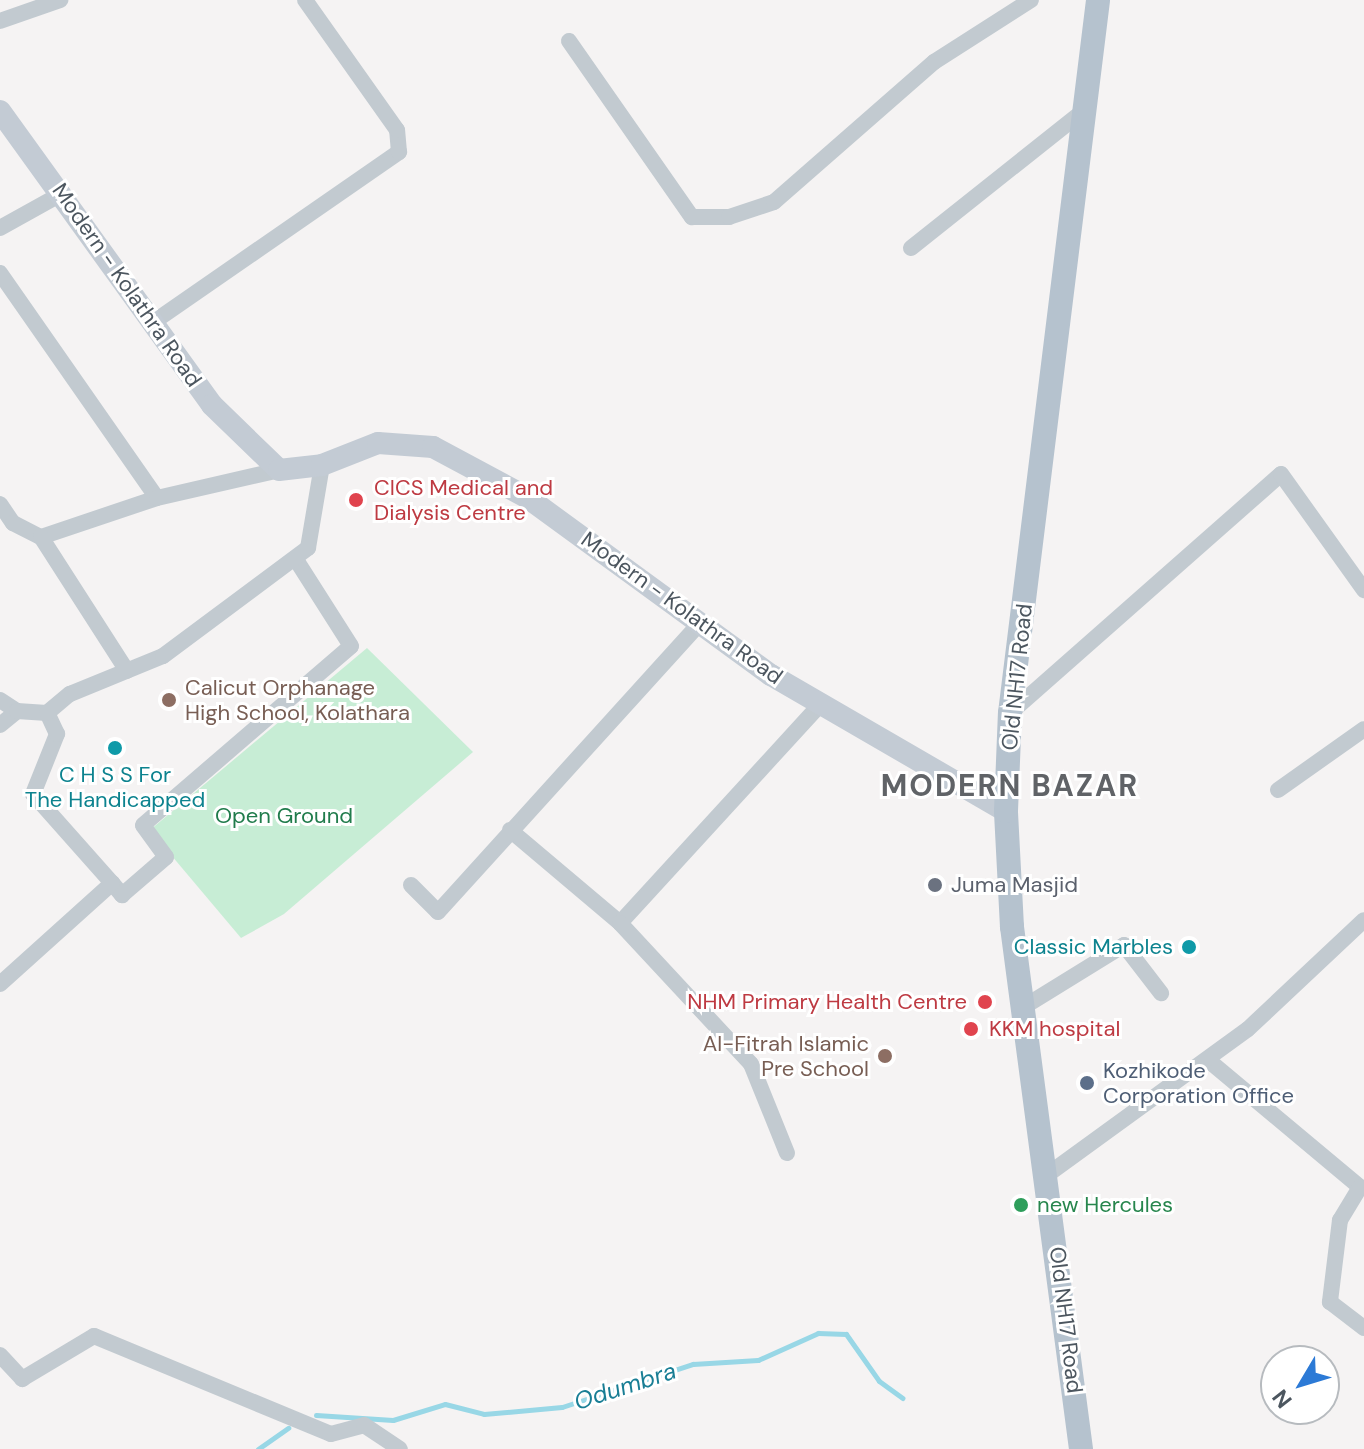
<!DOCTYPE html>
<style>
body{margin:0}
#map{position:relative;width:1364px;height:1449px;overflow:hidden;background:#f5f3f3;font-family:"DM Sans",sans-serif}
div>[style]{position:absolute}
.green>*{inset:0;background:#c7edd5}
.stream>*{height:5px;margin:-2.5px;padding:0 2.5px;transform-origin:2.5px;border-radius:2.5px;background:#98d7e6}
.minor>*{height:16px;margin:-8px;padding:0 8px;transform-origin:8px;border-radius:8px;background:#c2cad0}
.secondary>*{height:22px;margin:-11px;padding:0 11px;transform-origin:11px;border-radius:11px;background:#c3cbd4}
.primary>*{height:24px;margin:-12px;padding:0 12px;transform-origin:12px;border-radius:12px;background:#b5c2ce}
.dots>*{width:22px;height:22px;translate:-50% -50%;box-sizing:border-box;border:4px solid #fff;border-radius:50%}
span{translate:-50% -50%;white-space:nowrap;text-align:center;line-height:1.15;-webkit-text-stroke:6px #fff;paint-order:stroke}
.street-label{font-size:22px;color:#4c565f}
.health-label{font-size:22px;color:#be3a42}
.left{translate:0 -50%;text-align:left}
.right{translate:-100% -50%;text-align:right}
.education-label{font-size:22px;color:#785e54}
.culture-label{font-size:22px;color:#0d838f}
.park-label{font-size:22px;color:#217c4c}
.worship-label{font-size:22px;color:#5b616d}
.service-label{font-size:22px;color:#4e5e75}
.leisure-label{font-size:22px;color:#27864d}
.water-label{font-size:24px;color:#197e95;font-style:italic}
.district-label{font-size:30px;color:#606367;font-weight:700;letter-spacing:2px}
.north{position:absolute;left:1260px;top:1345px;width:80px;height:80px;box-sizing:border-box;background:#fff;border:2px solid #b7bbbf;border-radius:50%;rotate:232deg;font-size:22px;font-weight:700;line-height:32px;text-align:center;color:#4c565f}
.north::after{content:'';display:block;margin:auto;width:28px;height:36px;background:#2c7ad6;clip-path:polygon(50% 0,100% 100%,50% 72%,0 100%)}
</style>
<div id="map">
<div class="green">
<i style="clip-path:polygon(367px 648px,473px 752px,284px 914px,241px 938px,150px 830px)"></i>
</div>
<div class="stream">
<i style="left:316px;top:1415px;width:77px;rotate:3.7deg"></i>
<i style="left:393px;top:1420px;width:54px;rotate:-17.1deg"></i>
<i style="left:445px;top:1404px;width:40px;rotate:14.4deg"></i>
<i style="left:484px;top:1414px;width:78px;rotate:-5.1deg"></i>
<i style="left:562px;top:1407px;width:138px;rotate:-18.2deg"></i>
<i style="left:693px;top:1364px;width:65px;rotate:-3.5deg"></i>
<i style="left:758px;top:1360px;width:66px;rotate:-24.2deg"></i>
<i style="left:818px;top:1333px;width:28px;rotate:2deg"></i>
<i style="left:846px;top:1334px;width:57px;rotate:54.9deg"></i>
<i style="left:879px;top:1381px;width:29px;rotate:36deg"></i>
<i style="left:258px;top:1449px;width:37px;rotate:-35deg"></i>
</div>
<div class="minor">
<i style="left:0;top:21px;width:64px;rotate:-19.3deg"></i>
<i style="left:569px;top:41px;width:215px;rotate:55.1deg"></i>
<i style="left:692px;top:217px;width:37px"></i>
<i style="left:729px;top:217px;width:47px;rotate:-18.4deg"></i>
<i style="left:774px;top:202px;width:213px;rotate:-41.2deg"></i>
<i style="left:934px;top:62px;width:115px;rotate:-32.6deg"></i>
<i style="left:0;top:228px;width:72px;rotate:-29.1deg"></i>
<i style="left:911px;top:248px;width:223px;rotate:-38.5deg"></i>
<i style="left:0;top:273px;width:274px;rotate:55.1deg"></i>
<i style="left:155px;top:321px;width:297px;rotate:-34.7deg"></i>
<i style="left:399px;top:152px;width:22px;rotate:-95deg"></i>
<i style="left:397px;top:130px;width:159px;rotate:-125.3deg"></i>
<i style="left:0;top:504px;width:23px;rotate:56deg"></i>
<i style="left:13px;top:523px;width:31px;rotate:27deg"></i>
<i style="left:41px;top:537px;width:122px;rotate:-18.6deg"></i>
<i style="left:157px;top:498px;width:125px;rotate:-12.9deg"></i>
<i style="left:41px;top:537px;width:159px;rotate:57.3deg"></i>
<i style="left:0;top:700px;width:20px;rotate:33deg"></i>
<i style="left:1010px;top:713px;width:361px;rotate:-41.4deg"></i>
<i style="left:1281px;top:474px;width:143px;rotate:54.4deg"></i>
<i style="left:0;top:725px;width:22px;rotate:-39deg"></i>
<i style="left:17px;top:711px;width:30px;rotate:4deg"></i>
<i style="left:1278px;top:790px;width:105px;rotate:-35.3deg"></i>
<i style="left:510px;top:830px;width:144px;rotate:40.2deg"></i>
<i style="left:620px;top:923px;width:297px;rotate:-47.5deg"></i>
<i style="left:112px;top:883px;width:16px;rotate:50deg"></i>
<i style="left:122px;top:895px;width:58px;rotate:-40.8deg"></i>
<i style="left:166px;top:857px;width:39px;rotate:-126deg"></i>
<i style="left:143px;top:825px;width:274px;rotate:-40.7deg"></i>
<i style="left:351px;top:646px;width:104px;rotate:-122.5deg"></i>
<i style="left:411px;top:885px;width:38px;rotate:45deg"></i>
<i style="left:438px;top:912px;width:391px;rotate:-47.8deg"></i>
<i style="left:620px;top:923px;width:192px;rotate:47.1deg"></i>
<i style="left:751px;top:1064px;width:96px;rotate:68deg"></i>
<i style="left:0;top:984px;width:151px;rotate:-42deg"></i>
<i style="left:112px;top:883px;width:119px;rotate:-131.6deg"></i>
<i style="left:33px;top:794px;width:65px;rotate:-68.2deg"></i>
<i style="left:57px;top:734px;width:23px;rotate:-115deg"></i>
<i style="left:47px;top:713px;width:30px;rotate:-40deg"></i>
<i style="left:70px;top:694px;width:100px;rotate:-22.2deg"></i>
<i style="left:163px;top:656px;width:181px;rotate:-36.7deg"></i>
<i style="left:308px;top:548px;width:84px;rotate:-80.4deg"></i>
<i style="left:1022px;top:1008px;width:120px;rotate:-31.7deg"></i>
<i style="left:1124px;top:945px;width:61px;rotate:52.4deg"></i>
<i style="left:1208px;top:1060px;width:198px;rotate:39.9deg"></i>
<i style="left:1360px;top:1187px;width:39px;rotate:121deg"></i>
<i style="left:1340px;top:1220px;width:83px;rotate:97deg"></i>
<i style="left:1330px;top:1302px;width:43px;rotate:37.4deg"></i>
<i style="left:1047px;top:1175px;width:248px;rotate:-36deg"></i>
<i style="left:1248px;top:1029px;width:159px;rotate:-43.2deg"></i>
<i style="left:0;top:1355px;width:33px;rotate:47deg"></i>
<i style="left:22px;top:1379px;width:84px;rotate:-30.8deg"></i>
<i style="left:94px;top:1336px;width:256px;rotate:22.5deg"></i>
<i style="left:331px;top:1434px;width:34px;rotate:-15deg"></i>
<i style="left:364px;top:1425px;width:43px;rotate:33.7deg"></i>
</div>
<div class="secondary">
<i style="left:0;top:111px;width:362px;rotate:54.2deg"></i>
<i style="left:212px;top:405px;width:93px;rotate:44.1deg"></i>
<i style="left:279px;top:470px;width:43px;rotate:-6.6deg"></i>
<i style="left:322px;top:465px;width:60px;rotate:-21.4deg"></i>
<i style="left:378px;top:443px;width:55px;rotate:4.2deg"></i>
<i style="left:433px;top:447px;width:108px;rotate:28.2deg"></i>
<i style="left:528px;top:498px;width:301px;rotate:36.1deg"></i>
<i style="left:771px;top:675px;width:272px;rotate:30.1deg"></i>
</div>
<div class="primary">
<i style="left:1081px;top:1449px;width:527px;rotate:-97.53deg"></i>
<i style="left:1012px;top:927px;width:116px;rotate:-93deg"></i>
<i style="left:1006px;top:811px;width:98px;rotate:-87.7deg"></i>
<i style="left:1010px;top:713px;width:718px;rotate:-82.96deg"></i>
</div>
<div class="dots">
<i style="left:356px;top:500px;background:#e0444e"></i>
<i style="left:169px;top:700px;background:#8d6e63"></i>
<i style="left:115px;top:748px;background:#0f9aa8"></i>
<i style="left:935px;top:885px;background:#6b7280"></i>
<i style="left:1189px;top:947px;background:#0f9aa8"></i>
<i style="left:985px;top:1002px;background:#e0444e"></i>
<i style="left:971px;top:1029px;background:#e0444e"></i>
<i style="left:885px;top:1056px;background:#8d6e63"></i>
<i style="left:1087px;top:1083px;background:#5c6f8a"></i>
<i style="left:1021px;top:1205px;background:#2e9e5b"></i>
</div>
<div class="street-label">
<span style="left:127px;top:285px;rotate:55deg">Modern - Kolathra Road</span>
<span style="left:682px;top:608px;rotate:36deg">Modern - Kolathra Road</span>
<span style="left:1017px;top:677px;rotate:-84deg">Old NH17 Road</span>
<span style="left:1066px;top:1320px;rotate:83deg">Old NH17 Road</span>
</div>
<div class="health-label">
<span class="left" style="left:374px;top:500px">CICS Medical and<br>Dialysis Centre</span>
<span class="right" style="left:967px;top:1002px">NHM Primary Health Centre</span>
<span class="left" style="left:989px;top:1029px">KKM hospital</span>
</div>
<div class="education-label">
<span class="left" style="left:185px;top:700px">Calicut Orphanage<br>High School, Kolathara</span>
<span class="right" style="left:869px;top:1056px">Al-Fitrah Islamic<br>Pre School</span>
</div>
<div class="culture-label">
<span style="left:115px;top:787px">C H S S For<br>The Handicapped</span>
<span class="right" style="left:1173px;top:947px">Classic Marbles</span>
</div>
<div class="park-label">
<span style="left:284px;top:816px">Open Ground</span>
</div>
<div class="worship-label">
<span class="left" style="left:951px;top:885px">Juma Masjid</span>
</div>
<div class="service-label">
<span class="left" style="left:1103px;top:1083px">Kozhikode<br>Corporation Office</span>
</div>
<div class="leisure-label">
<span class="left" style="left:1037px;top:1205px">new Hercules</span>
</div>
<div class="water-label">
<span style="left:625px;top:1386px;rotate:-18deg">Odumbra</span>
</div>
<div class="district-label">
<span style="left:1010px;top:786px">MODERN BAZAR</span>
</div>
<div class="north">N</div>
</div>
